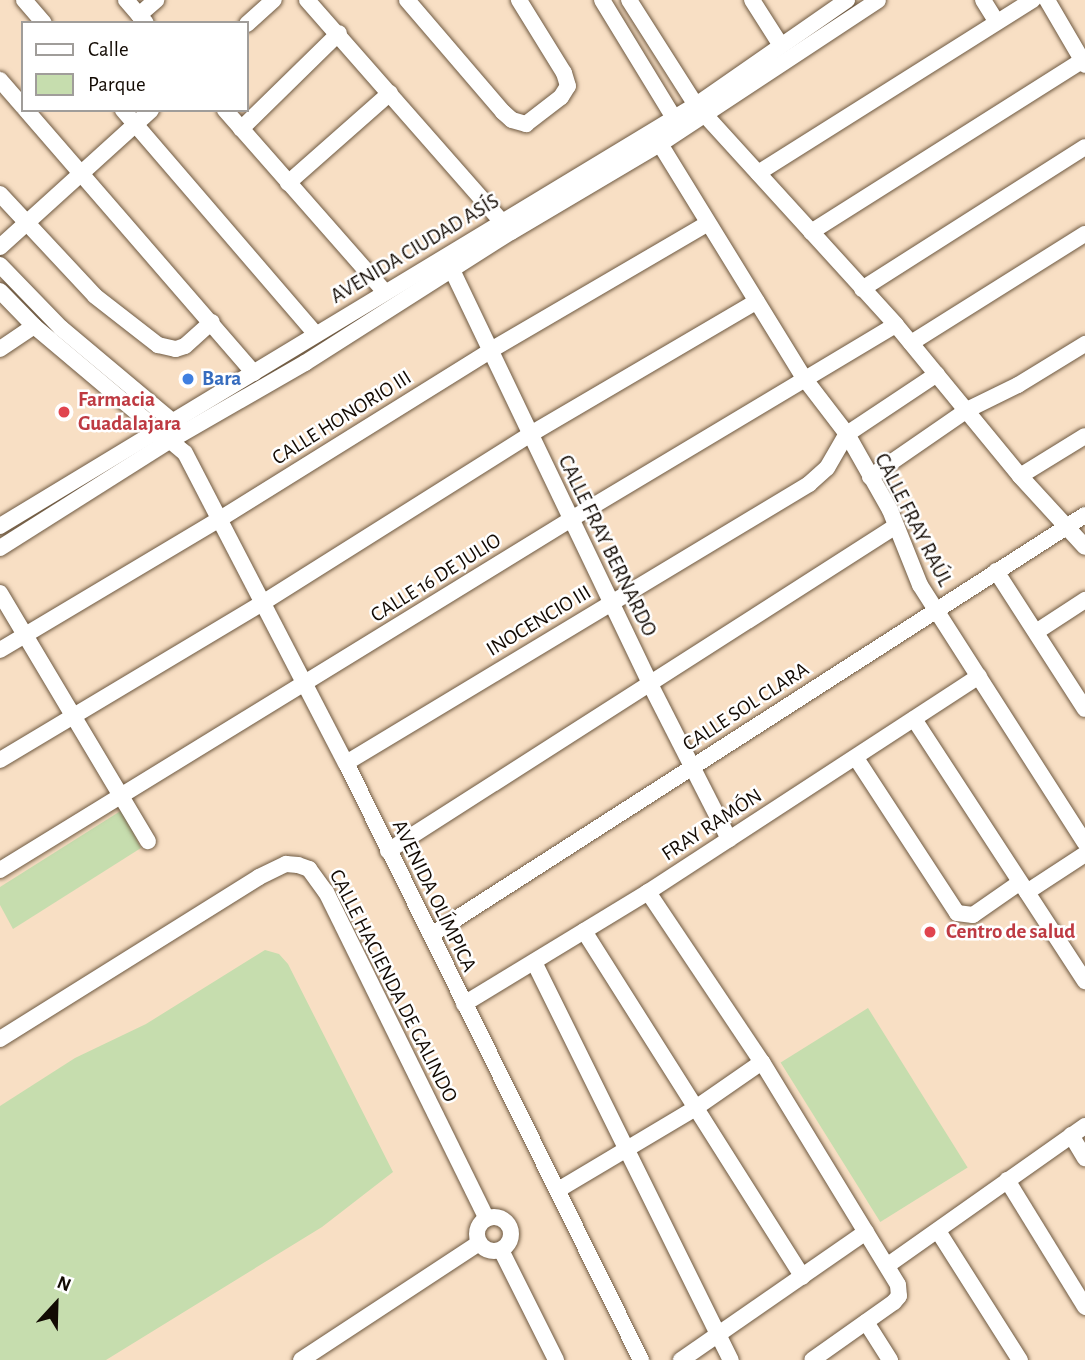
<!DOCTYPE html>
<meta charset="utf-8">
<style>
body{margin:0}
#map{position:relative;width:1085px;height:1360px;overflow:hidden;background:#f8dfc4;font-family:"Alegreya Sans",sans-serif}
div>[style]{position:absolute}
.green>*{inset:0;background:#c6ddae;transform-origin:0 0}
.roads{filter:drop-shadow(0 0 2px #6e5941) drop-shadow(0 0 2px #6e5941)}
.minor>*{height:16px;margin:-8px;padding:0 8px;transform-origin:8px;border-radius:8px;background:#fff}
.minor>.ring{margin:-8px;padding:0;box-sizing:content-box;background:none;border:16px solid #fff;border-radius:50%}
.dots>*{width:19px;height:19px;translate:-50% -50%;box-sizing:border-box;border:4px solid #fff;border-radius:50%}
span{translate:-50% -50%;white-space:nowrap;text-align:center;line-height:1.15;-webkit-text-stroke:5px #fff;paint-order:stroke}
.street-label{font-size:21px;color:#120a03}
.shop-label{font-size:21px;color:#366cbe;font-weight:700}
.left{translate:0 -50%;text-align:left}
.health-label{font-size:21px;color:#be3a42;font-weight:700}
.legend{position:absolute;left:21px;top:21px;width:228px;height:91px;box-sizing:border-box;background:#fff;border:2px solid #a09d9a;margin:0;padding:9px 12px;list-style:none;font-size:21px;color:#120a03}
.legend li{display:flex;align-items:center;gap:14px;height:35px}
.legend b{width:35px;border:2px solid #a09d9a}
.north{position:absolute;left:21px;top:1269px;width:70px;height:70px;-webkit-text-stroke:5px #fff;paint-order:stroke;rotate:22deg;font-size:19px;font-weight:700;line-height:28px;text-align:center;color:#120a03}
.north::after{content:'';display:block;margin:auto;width:24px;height:32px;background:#120a03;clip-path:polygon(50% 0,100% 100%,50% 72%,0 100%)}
</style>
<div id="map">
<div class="green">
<i style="clip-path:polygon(122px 810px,141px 848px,13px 929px,0 905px,0 887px)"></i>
<i style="clip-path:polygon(265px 950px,279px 954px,288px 964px,393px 1172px,322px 1227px,106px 1360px,0 1360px,0 1106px,75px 1058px,146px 1024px)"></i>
<i style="left:868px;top:1008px;width:188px;height:103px;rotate:58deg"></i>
</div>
<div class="roads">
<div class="minor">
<i style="left:24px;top:0;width:30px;rotate:49deg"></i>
<i style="left:126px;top:0;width:30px;rotate:49deg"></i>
<i style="left:307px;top:0;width:303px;rotate:48.7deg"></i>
<i style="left:407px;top:0;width:148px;rotate:49.4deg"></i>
<i style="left:503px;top:112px;width:12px;rotate:42deg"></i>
<i style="left:512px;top:120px;width:15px;rotate:16deg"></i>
<i style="left:526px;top:124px;width:44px;rotate:-37.6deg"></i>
<i style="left:561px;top:97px;width:13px;rotate:-58deg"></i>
<i style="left:568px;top:86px;width:14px;rotate:-107deg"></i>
<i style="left:564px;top:73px;width:86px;rotate:-121.7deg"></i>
<i style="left:602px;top:0;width:148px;rotate:58.6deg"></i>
<i style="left:629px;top:0;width:125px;rotate:57.5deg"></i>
<i style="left:696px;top:105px;width:297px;rotate:47.7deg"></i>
<i style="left:896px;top:325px;width:195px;rotate:50.6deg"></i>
<i style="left:1020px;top:476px;width:96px;rotate:47.5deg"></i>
<i style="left:752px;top:0;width:52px;rotate:57.5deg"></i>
<i style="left:983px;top:0;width:25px;rotate:58deg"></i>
<i style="left:1047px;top:0;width:75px;rotate:59.7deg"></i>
<i style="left:139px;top:15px;width:23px;rotate:-41deg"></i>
<i style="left:247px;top:24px;width:36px;rotate:-42deg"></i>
<i style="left:0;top:80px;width:35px;rotate:49deg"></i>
<i style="left:26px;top:110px;width:348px;rotate:49.1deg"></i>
<i style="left:123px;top:110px;width:296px;rotate:49.3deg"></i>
<i style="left:225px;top:110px;width:242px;rotate:48.7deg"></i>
<i style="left:241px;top:129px;width:137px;rotate:-44.4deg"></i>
<i style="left:660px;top:144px;width:275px;rotate:58.4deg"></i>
<i style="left:804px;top:378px;width:71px;rotate:52.5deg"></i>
<i style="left:847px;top:434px;width:87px;rotate:60.5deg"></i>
<i style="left:890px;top:510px;width:81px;rotate:68.2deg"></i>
<i style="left:920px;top:585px;width:306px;rotate:57.4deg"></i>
<i style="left:758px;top:173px;width:325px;rotate:-32.2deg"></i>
<i style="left:288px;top:183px;width:136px;rotate:-41.4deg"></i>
<i style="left:0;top:194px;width:139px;rotate:47deg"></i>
<i style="left:95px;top:296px;width:80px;rotate:37.9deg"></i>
<i style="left:158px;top:345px;width:18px;rotate:13deg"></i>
<i style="left:176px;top:349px;width:9px;rotate:-18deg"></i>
<i style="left:185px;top:346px;width:36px;rotate:-42deg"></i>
<i style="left:811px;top:232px;width:324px;rotate:-32.3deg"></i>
<i style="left:0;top:247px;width:204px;rotate:-42.2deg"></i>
<i style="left:0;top:265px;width:88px;rotate:45.9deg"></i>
<i style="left:61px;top:328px;width:154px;rotate:40deg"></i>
<i style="left:452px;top:270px;width:461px;rotate:64.4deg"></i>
<i style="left:651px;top:686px;width:172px;rotate:63deg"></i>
<i style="left:862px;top:289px;width:264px;rotate:-32.5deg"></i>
<i style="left:0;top:291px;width:49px;rotate:45.8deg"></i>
<i style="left:34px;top:326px;width:197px;rotate:40.1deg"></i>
<i style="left:185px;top:453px;width:349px;rotate:62.6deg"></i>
<i style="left:346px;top:763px;width:666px;rotate:63.7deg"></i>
<i style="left:911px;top:343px;width:205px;rotate:-32.1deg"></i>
<i style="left:0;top:349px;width:41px;rotate:-34.1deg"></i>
<i style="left:1020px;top:476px;width:76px;rotate:-31.6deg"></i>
<i style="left:870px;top:477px;width:118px;rotate:-34.6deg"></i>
<i style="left:967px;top:410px;width:57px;rotate:-26.1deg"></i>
<i style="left:1018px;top:385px;width:79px;rotate:-31.5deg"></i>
<i style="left:0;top:526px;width:813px;rotate:-31.17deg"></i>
<i style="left:696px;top:105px;width:184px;rotate:-34.8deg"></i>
<i style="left:0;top:548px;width:202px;rotate:-32.3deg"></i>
<i style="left:171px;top:440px;width:155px;rotate:-29.9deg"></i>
<i style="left:305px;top:363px;width:244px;rotate:-32.5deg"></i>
<i style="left:511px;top:232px;width:173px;rotate:-30.6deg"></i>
<i style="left:660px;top:144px;width:261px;rotate:-33.4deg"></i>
<i style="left:996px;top:571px;width:164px;rotate:57.2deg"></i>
<i style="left:0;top:593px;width:289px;rotate:59.2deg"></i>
<i style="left:1036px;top:632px;width:59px;rotate:-33.1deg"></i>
<i style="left:0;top:650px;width:256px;rotate:-30.8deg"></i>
<i style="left:220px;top:519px;width:319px;rotate:-31.9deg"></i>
<i style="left:491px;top:350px;width:251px;rotate:-30.3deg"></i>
<i style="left:914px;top:719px;width:313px;rotate:56.9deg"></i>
<i style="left:856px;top:758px;width:185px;rotate:56.9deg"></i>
<i style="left:957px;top:913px;width:16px;rotate:7deg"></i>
<i style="left:973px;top:915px;width:56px;rotate:-34.8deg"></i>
<i style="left:0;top:760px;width:308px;rotate:-30.9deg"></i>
<i style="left:264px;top:602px;width:313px;rotate:-32.2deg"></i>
<i style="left:529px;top:435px;width:264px;rotate:-30.4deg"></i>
<i style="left:346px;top:763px;width:541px;rotate:-31.07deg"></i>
<i style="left:809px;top:484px;width:24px;rotate:-42deg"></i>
<i style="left:827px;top:468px;width:39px;rotate:-60deg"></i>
<i style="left:847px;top:434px;width:108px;rotate:-33.7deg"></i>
<i style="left:388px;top:851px;width:603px;rotate:-32.61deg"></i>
<i style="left:0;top:870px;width:672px;rotate:-31.56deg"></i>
<i style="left:573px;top:518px;width:376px;rotate:-30.9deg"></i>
<i style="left:648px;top:892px;width:205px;rotate:56.2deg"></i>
<i style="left:762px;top:1062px;width:261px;rotate:58.6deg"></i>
<i style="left:898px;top:1285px;width:11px;rotate:85deg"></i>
<i style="left:899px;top:1296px;width:8px;rotate:130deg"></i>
<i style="left:894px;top:1302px;width:100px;rotate:144.7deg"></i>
<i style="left:1027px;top:892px;width:69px;rotate:-33.2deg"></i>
<i style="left:584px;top:931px;width:409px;rotate:57.7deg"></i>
<i style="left:431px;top:935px;width:777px;rotate:-32.71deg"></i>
<i style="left:534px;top:962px;width:444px;rotate:63.7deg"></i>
<i style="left:464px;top:1004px;width:215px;rotate:-31.3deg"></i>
<i style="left:648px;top:892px;width:395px;rotate:-33.1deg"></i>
<i style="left:0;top:1039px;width:305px;rotate:-32deg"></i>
<i style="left:259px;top:877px;width:30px;rotate:-26deg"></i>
<i style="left:286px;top:864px;width:12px;rotate:5deg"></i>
<i style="left:298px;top:865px;width:12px;rotate:20deg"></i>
<i style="left:309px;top:869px;width:29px;rotate:54deg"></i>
<i style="left:326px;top:892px;width:364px;rotate:63.8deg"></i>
<i style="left:1071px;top:1135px;width:27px;rotate:59deg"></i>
<i style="left:1007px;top:1180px;width:149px;rotate:58.4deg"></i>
<i style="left:558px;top:1190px;width:162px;rotate:-30.8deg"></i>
<i style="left:697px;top:1107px;width:79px;rotate:-34.7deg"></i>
<i class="ring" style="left:477px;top:1217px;width:18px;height:18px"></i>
<i style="left:938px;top:1231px;width:153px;rotate:57.6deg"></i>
<i style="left:501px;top:1250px;width:123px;rotate:63.4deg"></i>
<i style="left:888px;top:1265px;width:241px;rotate:-35.2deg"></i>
<i style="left:866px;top:1322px;width:45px;rotate:57.7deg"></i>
<i style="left:301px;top:1360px;width:213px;rotate:-33.3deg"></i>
<i style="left:681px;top:1360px;width:225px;rotate:-34.7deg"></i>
</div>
</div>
<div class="dots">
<i style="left:188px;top:379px;background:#3f7fe0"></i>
<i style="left:64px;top:412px;background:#e0444e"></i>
<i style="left:930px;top:932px;background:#e0444e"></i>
</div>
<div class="street-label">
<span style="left:415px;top:249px;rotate:-31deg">AVENIDA CIUDAD ASÍS</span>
<span style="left:342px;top:418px;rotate:-32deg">CALLE HONORIO III</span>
<span style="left:913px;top:520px;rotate:63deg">CALLE FRAY RAÚL</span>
<span style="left:607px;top:546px;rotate:64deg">CALLE FRAY BERNARDO</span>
<span style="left:436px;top:578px;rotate:-32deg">CALLE 16 DE JULIO</span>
<span style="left:539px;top:621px;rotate:-31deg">INOCENCIO III</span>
<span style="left:746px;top:707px;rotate:-33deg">CALLE SOL CLARA</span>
<span style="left:712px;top:825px;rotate:-33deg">FRAY RAMÓN</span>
<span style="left:434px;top:896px;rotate:64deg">AVENIDA OLÍMPICA</span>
<span style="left:393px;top:986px;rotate:63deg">CALLE HACIENDA DE GALINDO</span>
</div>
<div class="shop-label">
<span class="left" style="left:202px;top:379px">Bara</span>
</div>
<div class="health-label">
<span class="left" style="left:78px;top:412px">Farmacia<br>Guadalajara</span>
<span class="left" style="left:946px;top:932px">Centro de salud</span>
</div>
<ul class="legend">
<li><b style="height:9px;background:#fff"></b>Calle</li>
<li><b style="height:19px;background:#c6ddae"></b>Parque</li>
</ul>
<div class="north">N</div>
</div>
